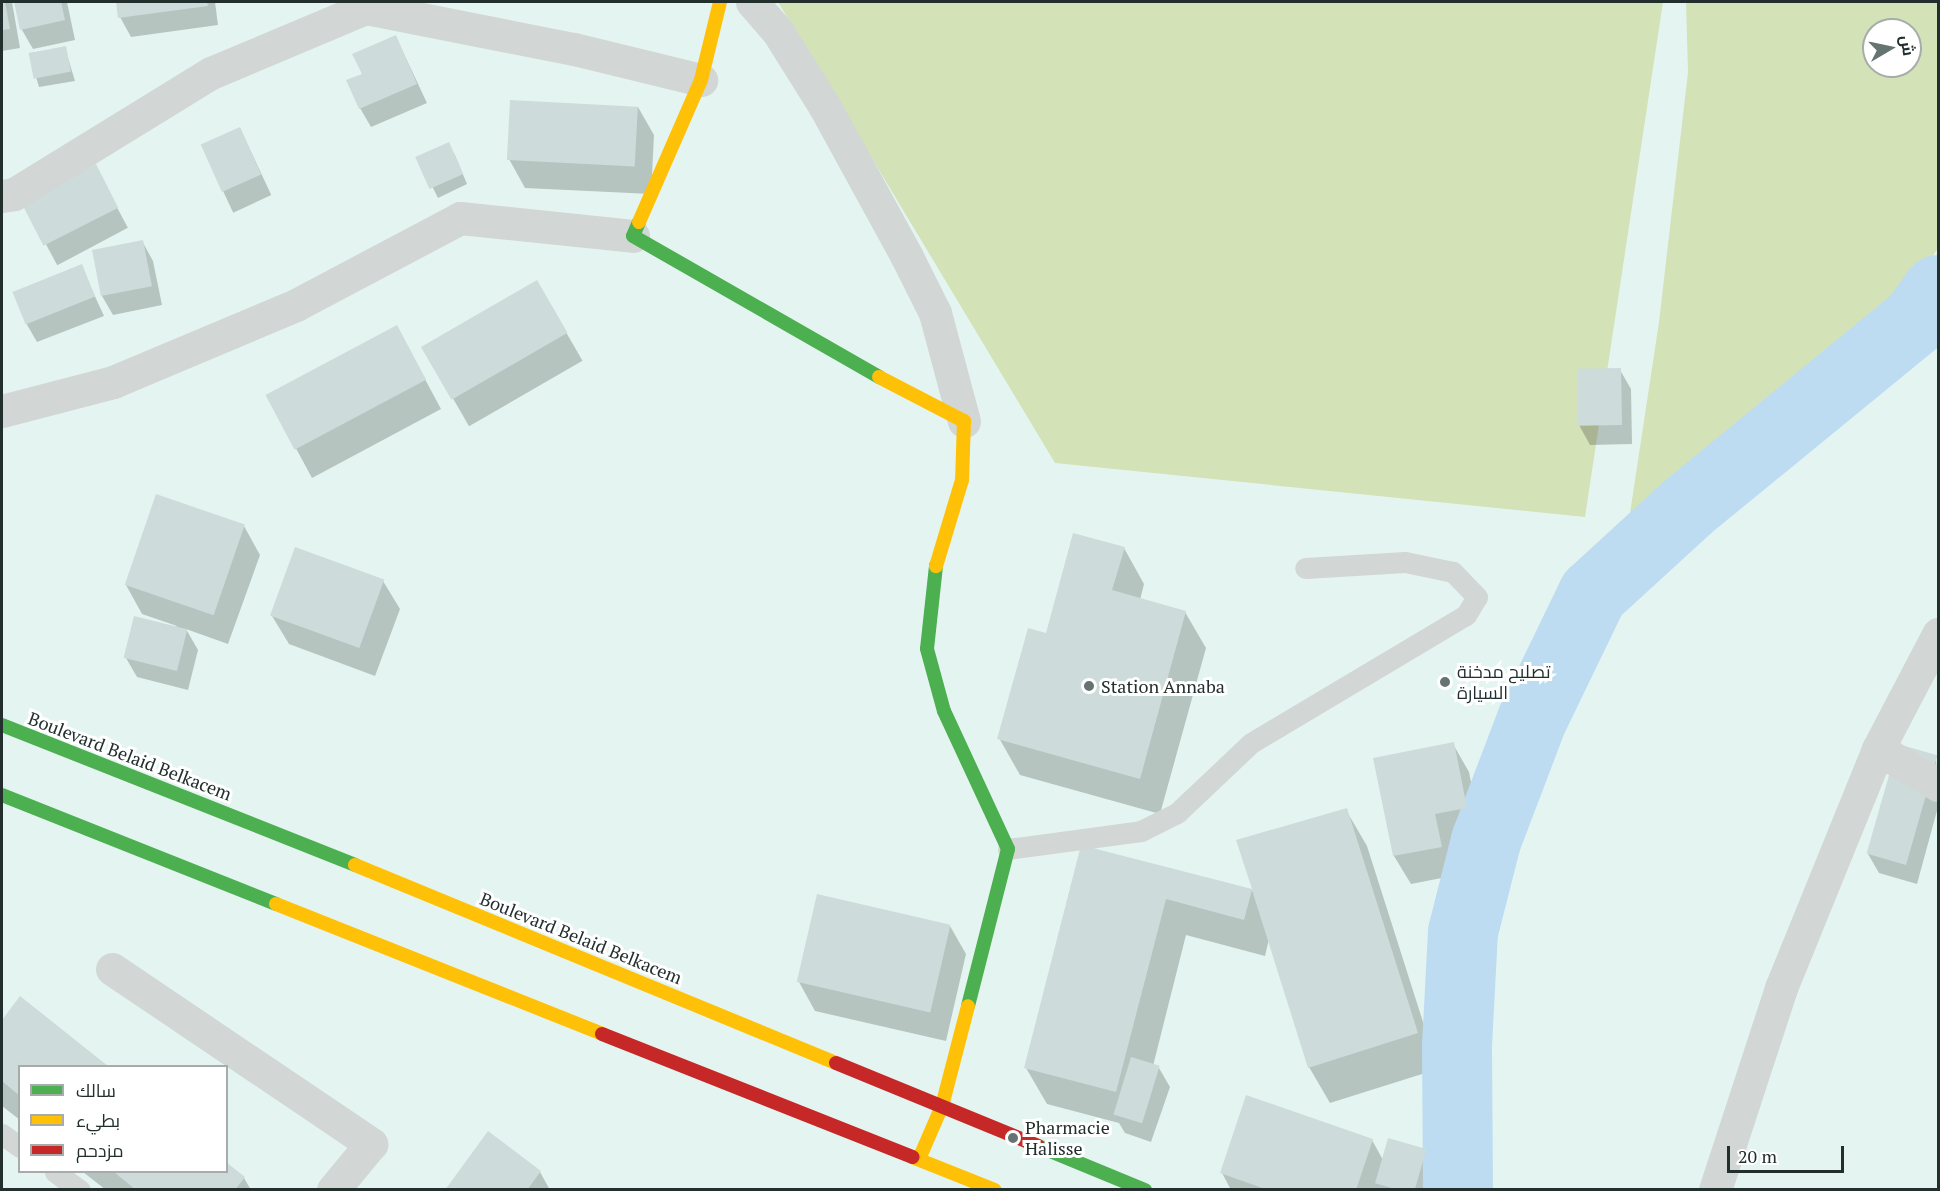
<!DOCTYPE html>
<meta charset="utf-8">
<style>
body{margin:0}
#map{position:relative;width:1940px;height:1191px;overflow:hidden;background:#e4f5f1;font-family:"PT Serif",Cairo,serif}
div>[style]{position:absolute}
.green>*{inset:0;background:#d4e2b8}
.shadow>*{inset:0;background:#0003;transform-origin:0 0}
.river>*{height:70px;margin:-35px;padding:0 35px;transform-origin:35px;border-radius:35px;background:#bddcf2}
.building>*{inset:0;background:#cddcdb;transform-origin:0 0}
.lane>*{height:21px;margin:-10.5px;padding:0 10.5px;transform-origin:10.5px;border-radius:10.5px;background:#d2d6d5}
.street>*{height:33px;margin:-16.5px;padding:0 16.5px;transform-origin:16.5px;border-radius:16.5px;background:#d2d6d5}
.fast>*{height:14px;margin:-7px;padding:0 7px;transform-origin:7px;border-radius:7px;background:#4caf50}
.slow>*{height:14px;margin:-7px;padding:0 7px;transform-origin:7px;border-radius:7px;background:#ffc107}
.jam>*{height:14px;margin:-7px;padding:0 7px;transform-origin:7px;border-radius:7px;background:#c62828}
.dots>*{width:16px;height:16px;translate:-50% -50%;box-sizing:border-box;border:3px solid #fff;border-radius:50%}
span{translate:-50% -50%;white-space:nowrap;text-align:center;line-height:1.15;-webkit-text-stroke:6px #fff;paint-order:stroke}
.poi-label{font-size:18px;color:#222f2c}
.left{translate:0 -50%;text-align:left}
.street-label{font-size:18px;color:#222f2c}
.frame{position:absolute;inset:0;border:3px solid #222f2c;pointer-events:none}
.legend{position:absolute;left:18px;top:1065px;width:210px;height:108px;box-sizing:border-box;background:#fff;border:2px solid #a7acab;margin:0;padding:8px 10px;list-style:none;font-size:18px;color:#222f2c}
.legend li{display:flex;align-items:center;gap:12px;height:30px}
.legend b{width:30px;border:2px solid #a7acab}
.north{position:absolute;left:1862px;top:18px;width:60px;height:60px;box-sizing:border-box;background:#fff;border:2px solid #a7acab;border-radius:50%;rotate:81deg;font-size:16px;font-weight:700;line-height:24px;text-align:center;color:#222f2c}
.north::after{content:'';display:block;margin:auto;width:21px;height:27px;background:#667471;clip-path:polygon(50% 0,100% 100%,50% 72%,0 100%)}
.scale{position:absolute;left:1727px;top:1146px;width:117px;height:27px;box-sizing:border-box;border:3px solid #222f2c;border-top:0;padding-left:8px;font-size:18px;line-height:21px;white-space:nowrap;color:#222f2c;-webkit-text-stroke:4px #fff;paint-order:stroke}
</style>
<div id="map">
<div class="green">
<i style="clip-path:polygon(778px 2px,1663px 2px,1585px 517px,1055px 463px)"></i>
<i style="clip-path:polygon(evenodd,1686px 2px,1938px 2px,1938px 248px,1902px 306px,1625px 546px,1659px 322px,1688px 72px,1686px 2px,1874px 30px,1910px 30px,1910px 66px,1874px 66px,1874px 30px)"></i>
</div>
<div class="shadow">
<i style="clip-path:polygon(2px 2px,12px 2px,20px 48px,2px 51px)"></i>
<i style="clip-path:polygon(16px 2px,67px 2px,75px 40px,33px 49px,22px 30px)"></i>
<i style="clip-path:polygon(118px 2px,215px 2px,218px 25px,131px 37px,120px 17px)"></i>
<i style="clip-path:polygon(396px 37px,427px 103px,371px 127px,360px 108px,364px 75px)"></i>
<i style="clip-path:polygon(65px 48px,75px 81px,39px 87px,29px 53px)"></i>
<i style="clip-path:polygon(638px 107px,654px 135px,651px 194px,525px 188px,509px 159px)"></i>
<i style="left:240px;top:128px;width:74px;height:42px;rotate:65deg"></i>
<i style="clip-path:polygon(454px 153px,467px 184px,438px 198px,418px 158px)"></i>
<i style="left:95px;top:166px;width:70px;height:80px;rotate:62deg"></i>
<i style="clip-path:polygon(142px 241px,153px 261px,162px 305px,113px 315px,102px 296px,94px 251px)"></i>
<i style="clip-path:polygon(81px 266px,104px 316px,37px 342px,26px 323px)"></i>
<i style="left:537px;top:282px;width:91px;height:131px;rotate:60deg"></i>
<i style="clip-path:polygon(412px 355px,441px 409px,312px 478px,267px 395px)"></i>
<i style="clip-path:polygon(1620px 370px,1631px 389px,1632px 444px,1590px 445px,1579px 425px)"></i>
<i style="clip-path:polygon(244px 526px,260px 555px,228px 644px,186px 629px,198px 650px,188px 690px,137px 677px,126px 658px,177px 626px,142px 614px,126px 585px)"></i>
<i style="clip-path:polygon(1124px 548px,1144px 584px,1140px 600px,1185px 612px,1206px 648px,1160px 814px,1020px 775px,999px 738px,1047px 635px)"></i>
<i style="clip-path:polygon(296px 549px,383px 581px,400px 609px,375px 676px,289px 644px,272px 616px)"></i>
<i style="clip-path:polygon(1453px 744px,1469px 772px,1482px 836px,1451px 842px,1457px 875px,1411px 884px,1394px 856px,1375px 759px)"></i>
<i style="clip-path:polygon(1936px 757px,1938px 807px,1917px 884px,1879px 873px,1868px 854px)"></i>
<i style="clip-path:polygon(1346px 810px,1367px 846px,1438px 1069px,1330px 1103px,1309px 1067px,1269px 939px,1265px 956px,1186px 935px,1153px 1066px,1159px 1068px,1170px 1087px,1151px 1142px,1125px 1133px,1119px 1123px,1047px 1104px,1026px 1068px,1082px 847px,1254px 891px)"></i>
<i style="clip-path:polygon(950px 926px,966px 954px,946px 1041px,815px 1011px,799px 982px)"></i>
<i style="clip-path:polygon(21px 998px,105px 1066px,20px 1066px,20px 1120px,2px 1106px,2px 1022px)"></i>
<i style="clip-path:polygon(1372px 1140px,1383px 1160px,1425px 1151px,1436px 1170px,1430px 1190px,1231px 1190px,1222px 1173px)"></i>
<i style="clip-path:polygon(83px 1172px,226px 1172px,244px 1178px,251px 1190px,106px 1190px)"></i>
<i style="clip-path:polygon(540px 1172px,550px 1190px,447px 1190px)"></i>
</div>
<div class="river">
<i style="left:1458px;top:1190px;width:144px;rotate:-90.4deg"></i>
<i style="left:1457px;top:1046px;width:114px;rotate:-87deg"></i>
<i style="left:1463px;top:932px;width:94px;rotate:-75.8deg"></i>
<i style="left:1486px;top:841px;width:129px;rotate:-69.2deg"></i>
<i style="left:1532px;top:720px;width:140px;rotate:-64.2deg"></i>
<i style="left:1593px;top:594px;width:130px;rotate:-42.5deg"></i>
<i style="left:1689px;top:506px;width:293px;rotate:-39.3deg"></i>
<i style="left:1916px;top:320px;width:37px;rotate:-54deg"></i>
</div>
<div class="building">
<i style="clip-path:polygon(2px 2px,5px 2px,10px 29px,2px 30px)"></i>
<i style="clip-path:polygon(14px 2px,61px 2px,65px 20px,20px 30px)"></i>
<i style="clip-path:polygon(116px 2px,207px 2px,208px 6px,118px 18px)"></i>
<i style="clip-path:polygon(396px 35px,417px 84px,359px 109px,346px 80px,362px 74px,352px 54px)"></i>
<i style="left:66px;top:46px;width:26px;height:38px;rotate:79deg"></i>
<i style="left:510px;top:100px;width:128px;height:60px;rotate:3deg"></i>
<i style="left:240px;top:127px;width:52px;height:43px;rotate:66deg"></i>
<i style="left:449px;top:142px;width:35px;height:37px;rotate:66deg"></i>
<i style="left:96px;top:164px;width:49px;height:84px;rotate:63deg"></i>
<i style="left:143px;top:240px;width:47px;height:52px;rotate:79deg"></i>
<i style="left:82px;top:264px;width:35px;height:75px;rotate:68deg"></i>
<i style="left:537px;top:280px;width:61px;height:134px;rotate:60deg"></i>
<i style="left:397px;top:325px;width:62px;height:149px;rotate:62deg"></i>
<i style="left:1621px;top:368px;width:57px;height:44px;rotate:89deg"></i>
<i style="left:156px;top:494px;width:94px;height:96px;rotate:19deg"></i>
<i style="clip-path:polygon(1073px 533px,1125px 547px,1112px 590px,1186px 611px,1140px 779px,997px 739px,1028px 628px,1046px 633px)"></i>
<i style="left:295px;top:547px;width:95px;height:73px;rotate:20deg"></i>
<i style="left:134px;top:616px;width:55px;height:43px;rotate:14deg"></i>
<i style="clip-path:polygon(1454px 742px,1467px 808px,1435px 814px,1442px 847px,1393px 856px,1373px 758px)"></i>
<i style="left:1898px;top:744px;width:41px;height:114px;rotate:16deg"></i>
<i style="clip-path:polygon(1347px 808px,1418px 1033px,1308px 1068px,1252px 890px,1244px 920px,1166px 899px,1116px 1092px,1024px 1068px,1081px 845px,1252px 889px,1236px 840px)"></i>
<i style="left:817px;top:894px;width:137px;height:90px;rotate:13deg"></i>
<i style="clip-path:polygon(20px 996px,108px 1066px,20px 1066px,20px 1096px,2px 1081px,2px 1020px)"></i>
<i style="left:1131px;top:1057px;width:30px;height:60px;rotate:17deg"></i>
<i style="clip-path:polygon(1246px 1095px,1373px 1139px,1356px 1190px,1268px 1190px,1220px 1173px)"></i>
<i style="clip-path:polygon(488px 1131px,541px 1171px,527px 1190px,445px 1190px)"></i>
<i style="left:1388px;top:1138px;width:40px;height:47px;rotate:16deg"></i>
<i style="clip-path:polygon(226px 1162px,245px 1177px,235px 1190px,136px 1190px,114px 1172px,226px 1172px)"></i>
</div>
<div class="lane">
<i style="left:1008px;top:849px;width:134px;rotate:-7.7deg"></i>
<i style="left:1141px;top:831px;width:40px;rotate:-26.6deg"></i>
<i style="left:1177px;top:813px;width:102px;rotate:-43.4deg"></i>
<i style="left:1251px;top:743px;width:250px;rotate:-30.8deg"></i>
<i style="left:1466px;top:615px;width:21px;rotate:-59deg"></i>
<i style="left:1477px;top:597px;width:35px;rotate:-134deg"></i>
<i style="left:1453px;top:572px;width:49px;rotate:-168.2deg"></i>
<i style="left:1405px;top:562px;width:100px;rotate:176.6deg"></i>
<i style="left:2px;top:1134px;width:22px;rotate:36deg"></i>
<i style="left:55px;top:1172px;width:31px;rotate:36deg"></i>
</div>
<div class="street">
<i style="left:752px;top:2px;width:40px;rotate:49deg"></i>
<i style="left:778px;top:32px;width:89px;rotate:57.9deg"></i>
<i style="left:825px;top:107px;width:169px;rotate:61.3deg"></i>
<i style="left:906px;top:255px;width:65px;rotate:63.4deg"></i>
<i style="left:935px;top:313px;width:112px;rotate:75deg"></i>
<i style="left:2px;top:196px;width:12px;rotate:-9deg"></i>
<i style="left:14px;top:194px;width:231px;rotate:-31.6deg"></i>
<i style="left:211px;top:73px;width:168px;rotate:-22.8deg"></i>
<i style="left:366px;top:8px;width:212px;rotate:11.2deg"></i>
<i style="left:574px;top:49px;width:131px;rotate:13.7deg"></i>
<i style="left:2px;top:411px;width:115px;rotate:-14.6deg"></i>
<i style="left:113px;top:382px;width:199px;rotate:-22.8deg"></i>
<i style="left:296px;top:305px;width:186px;rotate:-27.9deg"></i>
<i style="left:460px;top:218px;width:174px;rotate:5.9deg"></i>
<i style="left:1878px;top:749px;width:70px;rotate:31deg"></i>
<i style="left:112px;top:969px;width:313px;rotate:34deg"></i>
<i style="left:371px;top:1144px;width:60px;rotate:129.6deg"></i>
<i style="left:1715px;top:1190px;width:213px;rotate:-71.9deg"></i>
<i style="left:1781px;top:988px;width:258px;rotate:-67.9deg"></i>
<i style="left:1878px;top:749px;width:130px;rotate:-62.4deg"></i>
</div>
<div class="fast">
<i style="left:639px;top:222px;width:15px;rotate:113deg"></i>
<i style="left:633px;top:236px;width:284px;rotate:29.8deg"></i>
<i style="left:936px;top:566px;width:83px;rotate:96.2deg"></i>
<i style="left:927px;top:649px;width:64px;rotate:74.7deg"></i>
<i style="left:944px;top:711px;width:152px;rotate:65.1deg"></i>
<i style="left:1008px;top:849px;width:162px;rotate:104.3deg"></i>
<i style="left:2px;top:725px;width:380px;rotate:21.6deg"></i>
<i style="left:2px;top:795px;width:295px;rotate:21.7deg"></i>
<i style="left:1038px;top:1146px;width:116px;rotate:22.4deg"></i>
</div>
<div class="slow">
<i style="left:639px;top:222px;width:155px;rotate:-66.4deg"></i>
<i style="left:701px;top:80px;width:80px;rotate:-76.3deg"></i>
<i style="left:879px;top:377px;width:96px;rotate:27.4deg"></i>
<i style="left:964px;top:421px;width:59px;rotate:91.9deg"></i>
<i style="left:962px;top:480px;width:90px;rotate:106.8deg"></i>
<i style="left:355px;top:865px;width:520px;rotate:22.37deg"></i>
<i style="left:276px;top:904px;width:351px;rotate:21.7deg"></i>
<i style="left:912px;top:1157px;width:89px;rotate:21.7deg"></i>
<i style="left:919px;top:1159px;width:58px;rotate:-66.5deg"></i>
<i style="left:942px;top:1106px;width:103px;rotate:-75.4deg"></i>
</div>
<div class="jam">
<i style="left:602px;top:1034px;width:334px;rotate:21.6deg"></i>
<i style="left:836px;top:1063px;width:218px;rotate:22.3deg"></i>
</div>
<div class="dots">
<i style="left:1445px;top:682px;background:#667471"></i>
<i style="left:1089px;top:686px;background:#667471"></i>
<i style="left:1013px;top:1138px;background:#667471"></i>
</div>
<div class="poi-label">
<span class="left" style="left:1457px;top:682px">تصليح مدخنة<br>السيارة</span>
<span class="left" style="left:1101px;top:686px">Station Annaba</span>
<span class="left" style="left:1025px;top:1138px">Pharmacie<br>Halisse</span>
</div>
<div class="street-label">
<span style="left:130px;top:756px;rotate:21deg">Boulevard Belaid Belkacem</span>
<span style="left:581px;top:938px;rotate:22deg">Boulevard Belaid Belkacem</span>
</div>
<div class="frame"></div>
<ul class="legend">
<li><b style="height:8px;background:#4caf50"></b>سالك</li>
<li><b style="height:8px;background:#ffc107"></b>بطيء</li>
<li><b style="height:8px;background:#c62828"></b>مزدحم</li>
</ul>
<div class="north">ش</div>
<div class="scale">20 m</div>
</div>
